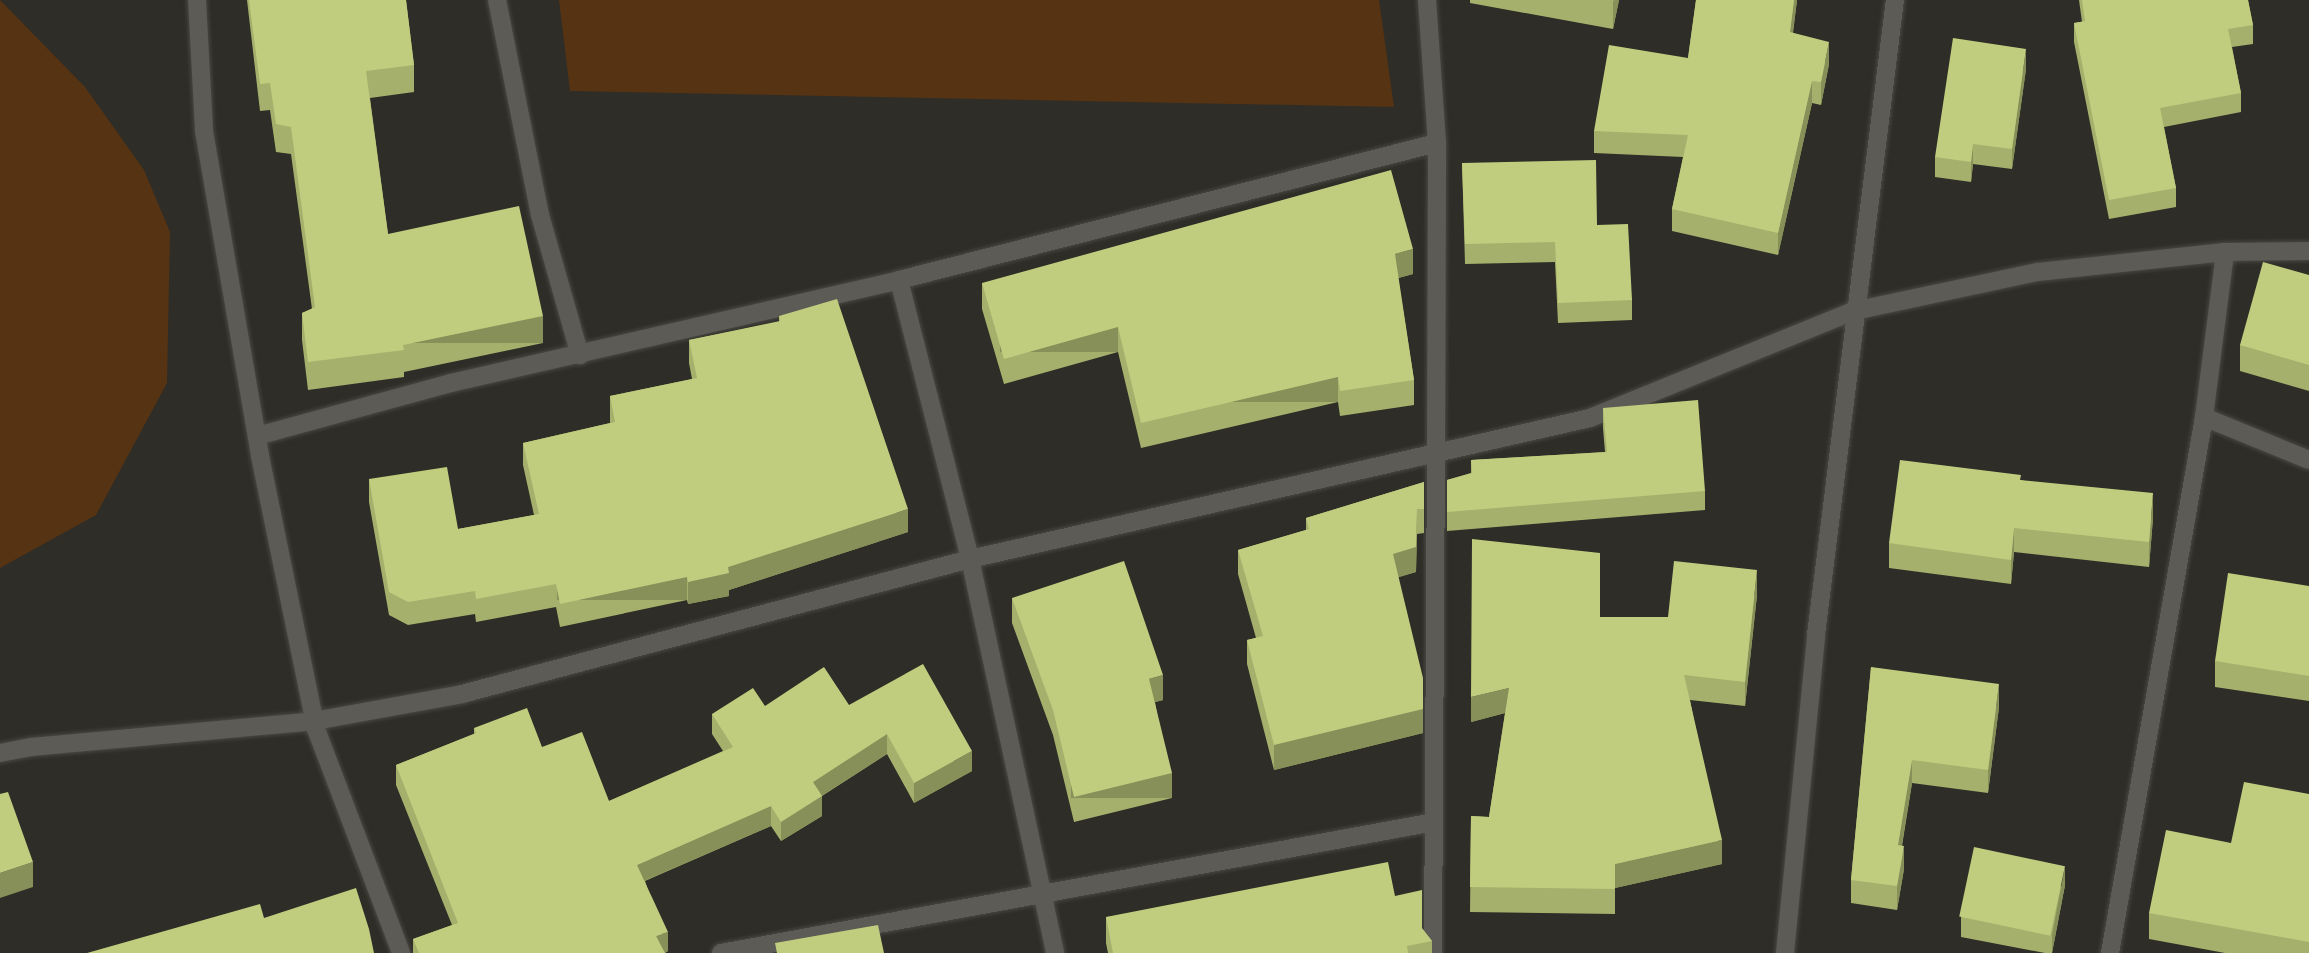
<!DOCTYPE html>
<style>
body{margin:0}
#map{position:relative;width:2309px;height:953px;overflow:hidden;background:#2e2d27;font-family:"Source Sans 3",sans-serif}
div>[style]{position:absolute}
.green>*{inset:0;background:#563313}
.roads{filter:drop-shadow(0 0 2px #494843) drop-shadow(0 0 2px #494843)}
.lane>*{height:18px;margin:-9px;padding:0 9px;transform-origin:9px;border-radius:9px;background:#5d5b55}
.street>*{height:18px;margin:-9px;padding:0 9px;transform-origin:9px;border-radius:9px;background:#5d5b55}
.wall>*{inset:0;background:#a5b06c}
.shaded-wall>*{inset:0;background:#869058;transform-origin:0 0}
.building>*{inset:0;background:#c0cd7e;transform-origin:0 0}
span{translate:-50% -50%;white-space:nowrap;text-align:center;line-height:1.15;-webkit-text-stroke:6px #161512;paint-order:stroke}
</style>
<div id="map">
<div class="green">
<i style="clip-path:polygon(0 0,85px 87px,144px 170px,170px 232px,167px 383px,96px 515px,0 568px)"></i>
<i style="clip-path:polygon(559px 0,1379px 0,1394px 107px,570px 91px)"></i>
</div>
<div class="roads">
<div class="lane">
<i style="left:1436px;top:453px;width:310px;rotate:-89.8deg"></i>
</div>
<div class="street">
<i style="left:197px;top:0;width:131px;rotate:86.9deg"></i>
<i style="left:204px;top:131px;width:330px;rotate:80.2deg"></i>
<i style="left:260px;top:456px;width:279px;rotate:78.4deg"></i>
<i style="left:316px;top:729px;width:240px;rotate:69.2deg"></i>
<i style="left:497px;top:0;width:219px;rotate:78.7deg"></i>
<i style="left:540px;top:215px;width:146px;rotate:74.1deg"></i>
<i style="left:899px;top:280px;width:288px;rotate:75.7deg"></i>
<i style="left:970px;top:559px;width:403px;rotate:77.8deg"></i>
<i style="left:2204px;top:417px;width:113px;rotate:22.3deg"></i>
<i style="left:257px;top:436px;width:201px;rotate:-15.3deg"></i>
<i style="left:451px;top:383px;width:460px;rotate:-12.9deg"></i>
<i style="left:899px;top:280px;width:555px;rotate:-14.29deg"></i>
<i style="left:1437px;top:143px;width:143px;rotate:-94deg"></i>
<i style="left:0;top:753px;width:32px;rotate:-11deg"></i>
<i style="left:31px;top:747px;width:284px;rotate:-5.2deg"></i>
<i style="left:314px;top:721px;width:150px;rotate:-10.3deg"></i>
<i style="left:462px;top:694px;width:526px;rotate:-14.88deg"></i>
<i style="left:970px;top:559px;width:636px;rotate:-12.81deg"></i>
<i style="left:1590px;top:418px;width:285px;rotate:-22.1deg"></i>
<i style="left:1854px;top:311px;width:188px;rotate:-12deg"></i>
<i style="left:2038px;top:272px;width:188px;rotate:-6.1deg"></i>
<i style="left:2225px;top:252px;width:84px;rotate:-0.7deg"></i>
<i style="left:721px;top:953px;width:725px;rotate:-10.41deg"></i>
<i style="left:1433px;top:953px;width:500px;rotate:-89.66deg"></i>
<i style="left:1785px;top:953px;width:320px;rotate:-84.4deg"></i>
<i style="left:1816px;top:635px;width:640px;rotate:-82.91deg"></i>
<i style="left:2110px;top:953px;width:544px;rotate:-80.05deg"></i>
<i style="left:2204px;top:417px;width:166px;rotate:-82.7deg"></i>
</div>
</div>
<div class="wall">
<i style="clip-path:polygon(247px 0,406px 0,414px 65px,414px 92px,370px 98px,388px 234px,543px 343px,404px 372px,404px 377px,308px 390px,302px 340px,302px 313px,312px 309px,291px 154px,276px 152px,270px 110px,260px 111px)"></i>
<i style="clip-path:polygon(1470px 0,1619px 0,1613px 29px,1470px 3px)"></i>
<i style="clip-path:polygon(1696px 0,1797px 0,1793px 33px,1829px 64px,1821px 105px,1812px 103px,1778px 255px,1672px 231px,1672px 209px,1683px 157px,1594px 153px,1594px 131px,1688px 58px)"></i>
<i style="clip-path:polygon(2079px 0,2248px 0,2253px 25px,2253px 44px,2232px 47px,2241px 93px,2241px 112px,2164px 127px,2176px 188px,2176px 207px,2109px 219px,2074px 42px,2074px 23px,2082px 22px)"></i>
<i style="clip-path:polygon(2026px 69px,2012px 169px,1973px 164px,1971px 182px,1935px 177px,1935px 157px)"></i>
<i style="clip-path:polygon(1462px 163px,1597px 225px,1632px 300px,1632px 320px,1558px 323px,1555px 262px,1465px 264px)"></i>
<i style="clip-path:polygon(1413px 274px,1398px 278px,1414px 380px,1414px 405px,1340px 416px,1338px 402px,1141px 448px,1118px 352px,1004px 384px,982px 309px,982px 283px)"></i>
<i style="clip-path:polygon(2309px 275px,2309px 391px,2240px 371px,2240px 345px)"></i>
<i style="clip-path:polygon(779px 316px,908px 532px,729px 590px,729px 596px,688px 604px,687px 600px,560px 627px,556px 607px,476px 622px,475px 614px,408px 625px,389px 615px,369px 502px,369px 479px,458px 529px,534px 515px,523px 465px,523px 443px,610px 423px,610px 396px,692px 379px,689px 363px,689px 340px,779px 322px)"></i>
<i style="clip-path:polygon(1603px 408px,1705px 491px,1705px 510px,1447px 531px,1447px 480px,1471px 473px,1471px 460px,1605px 452px,1603px 428px)"></i>
<i style="clip-path:polygon(2021px 480px,2153px 518px,2149px 567px,2014px 552px,2011px 584px,1889px 568px,1889px 543px)"></i>
<i style="clip-path:polygon(1424px 482px,1424px 533px,1417px 534px,1416px 572px,1398px 577px,1423px 733px,1274px 770px,1247px 664px,1247px 640px,1256px 638px,1238px 574px,1238px 550px,1306px 530px,1306px 518px)"></i>
<i style="clip-path:polygon(2309px 586px,2309px 701px,2215px 687px,2215px 661px)"></i>
<i style="clip-path:polygon(1757px 595px,1745px 706px,1690px 700px,1722px 864px,1615px 888px,1615px 914px,1470px 912px,1471px 816px,1489px 817px,1505px 713px,1471px 722px,1600px 617px,1668px 617px)"></i>
<i style="clip-path:polygon(1012px 598px,1163px 700px,1155px 702px,1172px 798px,1074px 822px,1053px 735px,1012px 623px)"></i>
<i style="clip-path:polygon(1871px 667px,1999px 707px,1988px 793px,1912px 783px,1902px 846px,1904px 869px,1897px 910px,1851px 903px,1851px 880px)"></i>
<i style="clip-path:polygon(849px 705px,972px 771px,914px 803px,887px 754px,822px 796px,822px 816px,781px 841px,771px 826px,645px 881px,668px 951px,665px 953px,413px 953px,413px 939px,452px 925px,396px 785px,396px 765px,474px 734px,474px 728px,542px 747px,609px 801px,723px 751px,712px 734px,712px 714px,765px 706px)"></i>
<i style="clip-path:polygon(2309px 794px,2309px 953px,2225px 953px,2149px 939px,2149px 913px)"></i>
<i style="clip-path:polygon(2065px 885px,2052px 953px,2045px 953px,1961px 937px,1961px 917px)"></i>
<i style="clip-path:polygon(1395px 896px,1432px 941px,1432px 953px,1108px 953px,1106px 943px,1106px 917px)"></i>
</div>
<div class="shaded-wall">
<i style="clip-path:polygon(1614px 0,1619px 0,1613px 29px,1613px 2px)"></i>
<i style="clip-path:polygon(1794px 0,1797px 0,1790px 54px,1790px 32px)"></i>
<i style="clip-path:polygon(1829px 42px,1829px 64px,1821px 105px,1821px 82px)"></i>
<i style="clip-path:polygon(2026px 49px,2026px 69px,2012px 169px,2012px 149px)"></i>
<i style="clip-path:polygon(1812px 81px,1812px 103px,1778px 255px,1778px 233px)"></i>
<i style="clip-path:polygon(1973px 144px,1973px 164px,1971px 182px,1971px 162px)"></i>
<i style="clip-path:polygon(1413px 249px,1413px 274px,1395px 279px,1395px 254px)"></i>
<i style="left:543px;top:316px;width:27px;height:143px;rotate:90deg"></i>
<i style="left:1118px;top:327px;width:25px;height:118px;rotate:90deg"></i>
<i style="left:1338px;top:377px;width:25px;height:202px;rotate:90deg"></i>
<i style="clip-path:polygon(2153px 493px,2153px 518px,2149px 567px,2149px 542px)"></i>
<i style="clip-path:polygon(908px 509px,908px 532px,729px 590px,729px 596px,688px 604px,688px 582px,728px 567px)"></i>
<i style="clip-path:polygon(1417px 509px,1416px 572px,1393px 579px,1393px 554px)"></i>
<i style="clip-path:polygon(2014px 528px,2014px 552px,2011px 584px,2011px 560px)"></i>
<i style="clip-path:polygon(1757px 570px,1757px 595px,1745px 706px,1745px 682px)"></i>
<i style="left:687px;top:577px;width:23px;height:130px;rotate:90deg"></i>
<i style="clip-path:polygon(1163px 675px,1163px 700px,1149px 704px,1149px 679px)"></i>
<i style="clip-path:polygon(1423px 678px,1423px 733px,1274px 770px,1274px 745px)"></i>
<i style="clip-path:polygon(1999px 684px,1999px 707px,1988px 793px,1988px 770px)"></i>
<i style="clip-path:polygon(1509px 688px,1509px 712px,1471px 722px,1471px 697px)"></i>
<i style="clip-path:polygon(887px 734px,887px 754px,820px 797px,822px 796px,822px 816px,781px 841px,781px 822px,813px 782px)"></i>
<i style="clip-path:polygon(972px 751px,972px 771px,914px 803px,914px 783px)"></i>
<i style="clip-path:polygon(1912px 760px,1912px 783px,1898px 868px,1898px 845px)"></i>
<i style="left:1172px;top:773px;width:25px;height:101px;rotate:90deg"></i>
<i style="clip-path:polygon(771px 806px,771px 826px,637px 884px,637px 865px)"></i>
<i style="clip-path:polygon(1722px 840px,1722px 864px,1615px 888px,1615px 914px,1615px 864px)"></i>
<i style="clip-path:polygon(1904px 846px,1904px 869px,1897px 910px,1897px 886px)"></i>
<i style="clip-path:polygon(33px 862px,33px 887px,0 898px,0 873px)"></i>
<i style="clip-path:polygon(2065px 866px,2065px 885px,2052px 953px,2052px 935px)"></i>
<i style="clip-path:polygon(668px 932px,668px 951px,663px 953px,656px 936px)"></i>
</div>
<div class="building">
<i style="clip-path:polygon(249px 0,406px 0,414px 65px,366px 71px,388px 234px,519px 206px,543px 316px,403px 345px,404px 350px,308px 362px,302px 313px,315px 307px,291px 127px,276px 124px,270px 83px,260px 84px)"></i>
<i style="clip-path:polygon(1696px 0,1794px 0,1790px 32px,1829px 42px,1821px 82px,1812px 81px,1778px 233px,1672px 209px,1688px 135px,1594px 131px,1609px 45px,1688px 58px)"></i>
<i style="clip-path:polygon(2082px 0,2248px 0,2253px 25px,2228px 29px,2241px 93px,2160px 108px,2176px 188px,2109px 200px,2074px 23px,2085px 21px)"></i>
<i style="clip-path:polygon(1953px 38px,2026px 49px,2012px 149px,1973px 144px,1971px 162px,1935px 157px)"></i>
<i style="clip-path:polygon(1596px 160px,1597px 225px,1628px 224px,1632px 300px,1558px 303px,1555px 242px,1465px 244px,1462px 163px)"></i>
<i style="clip-path:polygon(1391px 170px,1413px 249px,1395px 254px,1414px 380px,1340px 391px,1338px 377px,1141px 423px,1118px 327px,1004px 359px,982px 283px)"></i>
<i style="clip-path:polygon(2263px 262px,2309px 275px,2309px 365px,2240px 345px)"></i>
<i style="clip-path:polygon(837px 299px,908px 509px,728px 567px,729px 573px,688px 582px,687px 577px,560px 604px,556px 584px,476px 599px,475px 591px,408px 602px,389px 592px,369px 479px,447px 467px,458px 529px,539px 514px,523px 443px,615px 422px,610px 396px,697px 378px,689px 340px,780px 321px,779px 316px)"></i>
<i style="clip-path:polygon(1698px 400px,1705px 491px,1447px 512px,1447px 480px,1472px 473px,1471px 460px,1607px 452px,1603px 408px)"></i>
<i style="clip-path:polygon(1900px 460px,2021px 475px,2020px 480px,2153px 493px,2149px 542px,2014px 528px,2011px 560px,1889px 543px)"></i>
<i style="clip-path:polygon(1424px 482px,1424px 509px,1417px 509px,1416px 547px,1393px 554px,1423px 678px,1423px 709px,1274px 745px,1247px 640px,1263px 636px,1238px 550px,1309px 529px,1306px 518px)"></i>
<i style="clip-path:polygon(1472px 539px,1600px 553px,1600px 617px,1668px 617px,1674px 561px,1757px 570px,1745px 682px,1684px 675px,1722px 840px,1615px 864px,1615px 889px,1470px 887px,1471px 816px,1489px 817px,1509px 688px,1471px 697px)"></i>
<i style="clip-path:polygon(1124px 561px,1163px 675px,1149px 679px,1172px 773px,1074px 797px,1053px 710px,1012px 598px)"></i>
<i style="clip-path:polygon(2228px 573px,2309px 586px,2309px 676px,2215px 661px)"></i>
<i style="clip-path:polygon(923px 664px,972px 751px,914px 783px,887px 734px,813px 782px,822px 796px,781px 822px,771px 806px,637px 865px,668px 932px,656px 936px,665px 953px,419px 953px,413px 939px,458px 923px,396px 765px,476px 733px,474px 728px,527px 708px,542px 747px,582px 732px,609px 801px,733px 747px,712px 714px,753px 688px,765px 706px,824px 667px,849px 705px)"></i>
<i style="clip-path:polygon(1871px 667px,1999px 684px,1988px 770px,1912px 760px,1898px 845px,1904px 846px,1897px 886px,1851px 880px)"></i>
<i style="clip-path:polygon(2244px 782px,2309px 794px,2309px 942px,2149px 913px,2166px 830px,2231px 843px)"></i>
<i style="clip-path:polygon(8px 792px,33px 862px,0 873px,0 794px)"></i>
<i style="left:1974px;top:847px;width:93px;height:71px;rotate:12deg"></i>
<i style="clip-path:polygon(1388px 862px,1395px 896px,1422px 890px,1422px 928px,1432px 941px,1407px 946px,1408px 953px,1113px 953px,1106px 917px)"></i>
<i style="clip-path:polygon(356px 888px,369px 929px,374px 953px,87px 953px,260px 904px,264px 918px)"></i>
<i style="clip-path:polygon(878px 925px,884px 953px,777px 953px,775px 943px)"></i>
</div>
</div>
